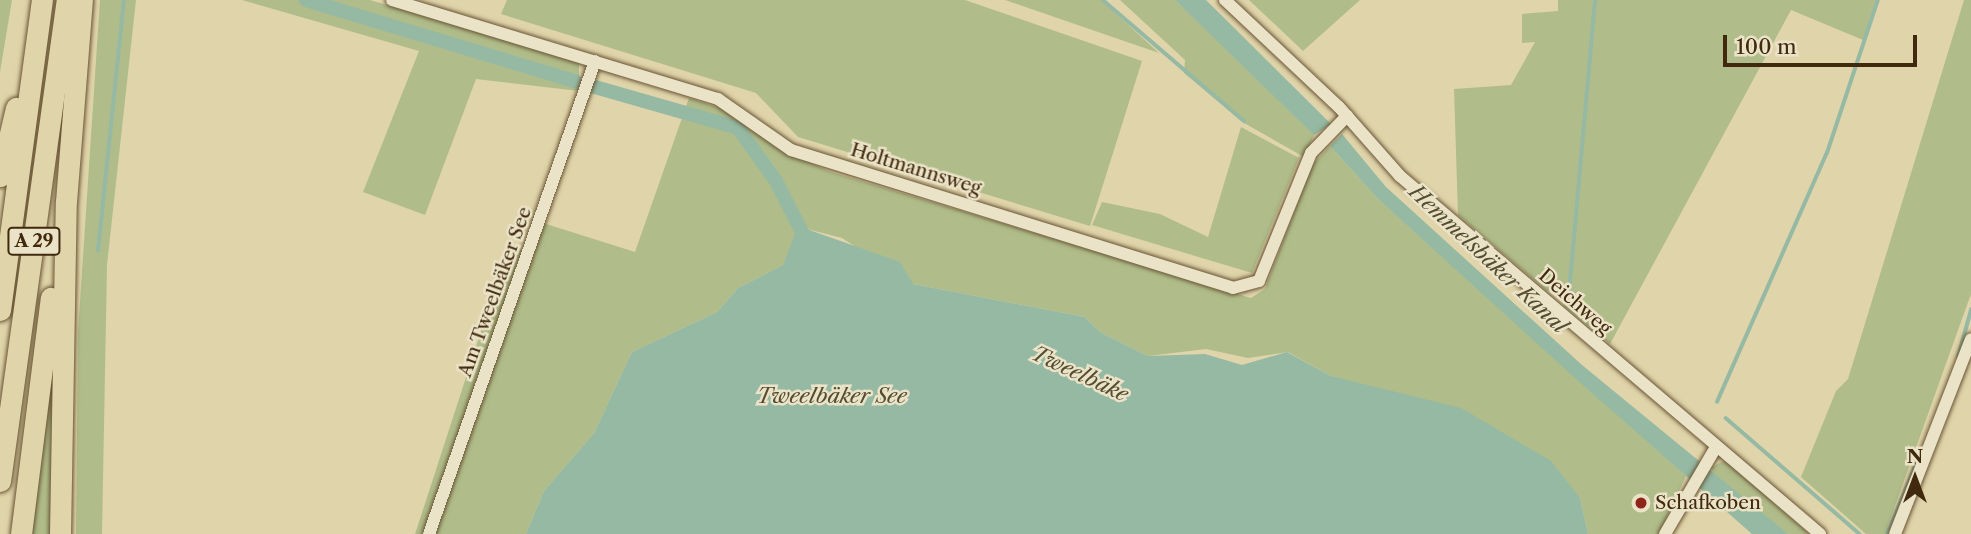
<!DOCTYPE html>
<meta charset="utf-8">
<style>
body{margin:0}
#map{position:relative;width:1971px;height:534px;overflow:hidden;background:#e0d4aa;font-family:"Libre Caslon Text",serif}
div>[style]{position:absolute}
.green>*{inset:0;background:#b0bd8a;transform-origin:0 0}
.water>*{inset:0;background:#95b9a3}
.stream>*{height:3.5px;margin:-1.75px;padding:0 1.75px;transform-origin:1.75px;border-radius:1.75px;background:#95b9a3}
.canal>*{height:14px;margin:-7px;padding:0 7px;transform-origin:7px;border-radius:7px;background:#95b9a3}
.roads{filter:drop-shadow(0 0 2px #685434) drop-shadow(0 0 2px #685434)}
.street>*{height:12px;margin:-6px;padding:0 6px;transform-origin:6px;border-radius:6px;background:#ebe3c8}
.highway>*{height:21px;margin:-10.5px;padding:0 10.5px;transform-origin:10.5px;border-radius:10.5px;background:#e0d4aa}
.dots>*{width:19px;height:19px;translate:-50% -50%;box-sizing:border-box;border:4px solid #ebe3c8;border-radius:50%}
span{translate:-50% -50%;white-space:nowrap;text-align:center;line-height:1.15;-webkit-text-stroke:5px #ebe3c8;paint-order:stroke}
.shield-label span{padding:2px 5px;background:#ebe3c8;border:2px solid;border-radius:5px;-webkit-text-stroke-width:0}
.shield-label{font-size:18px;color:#40290d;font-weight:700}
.street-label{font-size:19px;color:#40290d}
.poi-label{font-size:19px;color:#40290d}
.left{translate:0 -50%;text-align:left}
.water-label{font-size:21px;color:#554d32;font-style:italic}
.north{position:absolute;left:1880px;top:443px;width:70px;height:70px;-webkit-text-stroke:5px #ebe3c8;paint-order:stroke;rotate:0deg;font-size:19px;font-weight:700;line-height:28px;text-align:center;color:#40290d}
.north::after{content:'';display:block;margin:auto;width:24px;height:32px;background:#40290d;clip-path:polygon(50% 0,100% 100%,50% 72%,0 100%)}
.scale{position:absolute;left:1723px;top:35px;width:194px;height:32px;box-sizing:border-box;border:4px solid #40290d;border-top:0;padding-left:9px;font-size:21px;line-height:24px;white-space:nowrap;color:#40290d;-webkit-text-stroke:5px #ebe3c8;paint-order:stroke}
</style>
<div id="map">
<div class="green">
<i style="clip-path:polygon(0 0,12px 0,0 72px)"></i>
<i style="clip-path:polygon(100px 0,136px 0,107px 265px,102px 534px,76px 534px,78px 332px)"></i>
<i style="clip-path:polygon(242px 0,370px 0,579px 62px,579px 91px,476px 79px,425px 215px,363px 192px,419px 51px)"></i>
<i style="clip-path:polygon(507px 0,965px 0,1142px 61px,1090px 226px,798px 137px,756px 93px,501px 14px)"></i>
<i style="clip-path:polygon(1005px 0,1101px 0,1159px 53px)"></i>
<i style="clip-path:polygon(1120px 0,1175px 0,1305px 122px,1314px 135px,1304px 157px,1244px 123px,1184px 73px,1185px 60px)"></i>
<i style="clip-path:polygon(1249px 0,1360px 0,1303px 51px)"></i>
<i style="clip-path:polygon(1558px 0,1876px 0,1863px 40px,1791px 10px,1610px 344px,1564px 306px,1561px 289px,1547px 291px,1458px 215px,1454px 89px,1511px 85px,1535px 42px,1522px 43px,1522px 14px,1558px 11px)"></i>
<i style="clip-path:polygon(1964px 0,1971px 0,1971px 294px,1885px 534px,1866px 534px,1801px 477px,1836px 391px,1848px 379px)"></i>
<i style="clip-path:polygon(689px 98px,735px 113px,786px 153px,831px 172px,1251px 298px,1265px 289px,1312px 165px,1330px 146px,1378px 199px,1686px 476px,1659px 534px,1588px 534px,1580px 498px,1379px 391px,1331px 376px,1288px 352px,1248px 358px,1206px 349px,1148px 356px,1100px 332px,1085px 317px,913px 284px,842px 238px,799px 227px,783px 265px,738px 288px,717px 312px,632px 352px,594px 433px,544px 491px,526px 534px,433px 534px,543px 223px,635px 252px)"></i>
<i style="clip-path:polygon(1241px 127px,1299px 158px,1252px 273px,1092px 225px,1102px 202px,1160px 214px,1208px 237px)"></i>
<i style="left:509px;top:245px;width:16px;height:306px;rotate:18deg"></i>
<i style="clip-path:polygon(55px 371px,54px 534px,31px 534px,52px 382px)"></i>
<i style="clip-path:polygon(1723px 461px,1731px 465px,1809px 534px,1788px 534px,1717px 481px,1711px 468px)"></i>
</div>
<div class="water">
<i style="clip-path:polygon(1175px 0,1206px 0,1331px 124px,1314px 135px)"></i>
<i style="clip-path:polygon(1342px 134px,1386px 187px,1582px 365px,1788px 534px,1752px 534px,1576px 379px,1378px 199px,1330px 146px)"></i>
<i style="clip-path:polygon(798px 226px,900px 262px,913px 284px,1085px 317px,1100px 332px,1148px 356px,1205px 354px,1242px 365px,1287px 352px,1331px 376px,1461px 408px,1551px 461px,1580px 498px,1588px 534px,526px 534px,544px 491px,594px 433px,632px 352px,717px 312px,738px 288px,783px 265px)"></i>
</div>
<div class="stream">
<i style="left:1103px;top:0;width:186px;rotate:40.6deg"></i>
<i style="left:98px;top:251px;width:252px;rotate:-84.1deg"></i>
<i style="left:1569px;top:293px;width:294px;rotate:-84.9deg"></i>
<i style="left:1958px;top:357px;width:49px;rotate:-74.5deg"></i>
<i style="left:1717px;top:402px;width:272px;rotate:-66.2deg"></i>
<i style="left:1827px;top:153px;width:161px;rotate:-71.6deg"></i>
<i style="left:1726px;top:418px;width:177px;rotate:40.9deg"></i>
<i style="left:1887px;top:534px;width:78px;rotate:-67.4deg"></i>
</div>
<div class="canal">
<i style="left:306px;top:0;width:281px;rotate:16.8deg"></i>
<i style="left:595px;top:87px;width:149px;rotate:16deg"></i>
<i style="left:738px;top:128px;width:65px;rotate:54.4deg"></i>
<i style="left:776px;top:181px;width:68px;rotate:63.1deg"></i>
</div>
<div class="roads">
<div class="street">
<i style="left:392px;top:0;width:341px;rotate:16.9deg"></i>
<i style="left:718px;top:99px;width:89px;rotate:34.9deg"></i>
<i style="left:791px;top:150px;width:463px;rotate:17.3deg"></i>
<i style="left:1233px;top:288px;width:27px;rotate:-15deg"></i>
<i style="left:1259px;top:281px;width:138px;rotate:-67.9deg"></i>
<i style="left:1311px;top:153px;width:52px;rotate:-45.8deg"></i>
<i style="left:1225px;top:0;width:156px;rotate:43.2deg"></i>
<i style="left:1339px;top:107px;width:92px;rotate:48.5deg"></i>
<i style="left:1400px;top:176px;width:552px;rotate:40.44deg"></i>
<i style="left:429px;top:534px;width:501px;rotate:-70.66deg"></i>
<i style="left:1665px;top:534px;width:101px;rotate:-59.6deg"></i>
<i style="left:1895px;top:534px;width:209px;rotate:-68.7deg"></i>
</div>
<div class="highway">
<i style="left:0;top:176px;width:70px;rotate:-76.8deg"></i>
<i style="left:0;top:310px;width:313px;rotate:-82.3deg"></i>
<i style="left:0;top:481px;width:486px;rotate:-82.1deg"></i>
<i style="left:21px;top:534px;width:238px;rotate:-82.8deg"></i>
<i style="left:60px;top:534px;width:332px;rotate:-89deg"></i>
<i style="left:66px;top:202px;width:203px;rotate:-85.5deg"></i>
</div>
</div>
<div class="dots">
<i style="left:1641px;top:503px;background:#8f2418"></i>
</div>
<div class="shield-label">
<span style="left:34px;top:241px">A 29</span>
</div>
<div class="street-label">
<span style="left:916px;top:169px;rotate:17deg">Holtmannsweg</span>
<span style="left:495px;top:292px;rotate:-70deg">Am Tweelbäker See</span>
<span style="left:1575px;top:302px;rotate:41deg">Deichweg</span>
</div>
<div class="poi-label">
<span class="left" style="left:1655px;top:503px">Schafkoben</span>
</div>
<div class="water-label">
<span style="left:1488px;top:259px;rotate:43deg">Hemmelsbäker Kanal</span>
<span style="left:1080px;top:374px;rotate:25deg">Tweelbäke</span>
<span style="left:832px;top:396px">Tweelbäker See</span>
</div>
<div class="north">N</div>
<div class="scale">100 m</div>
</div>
